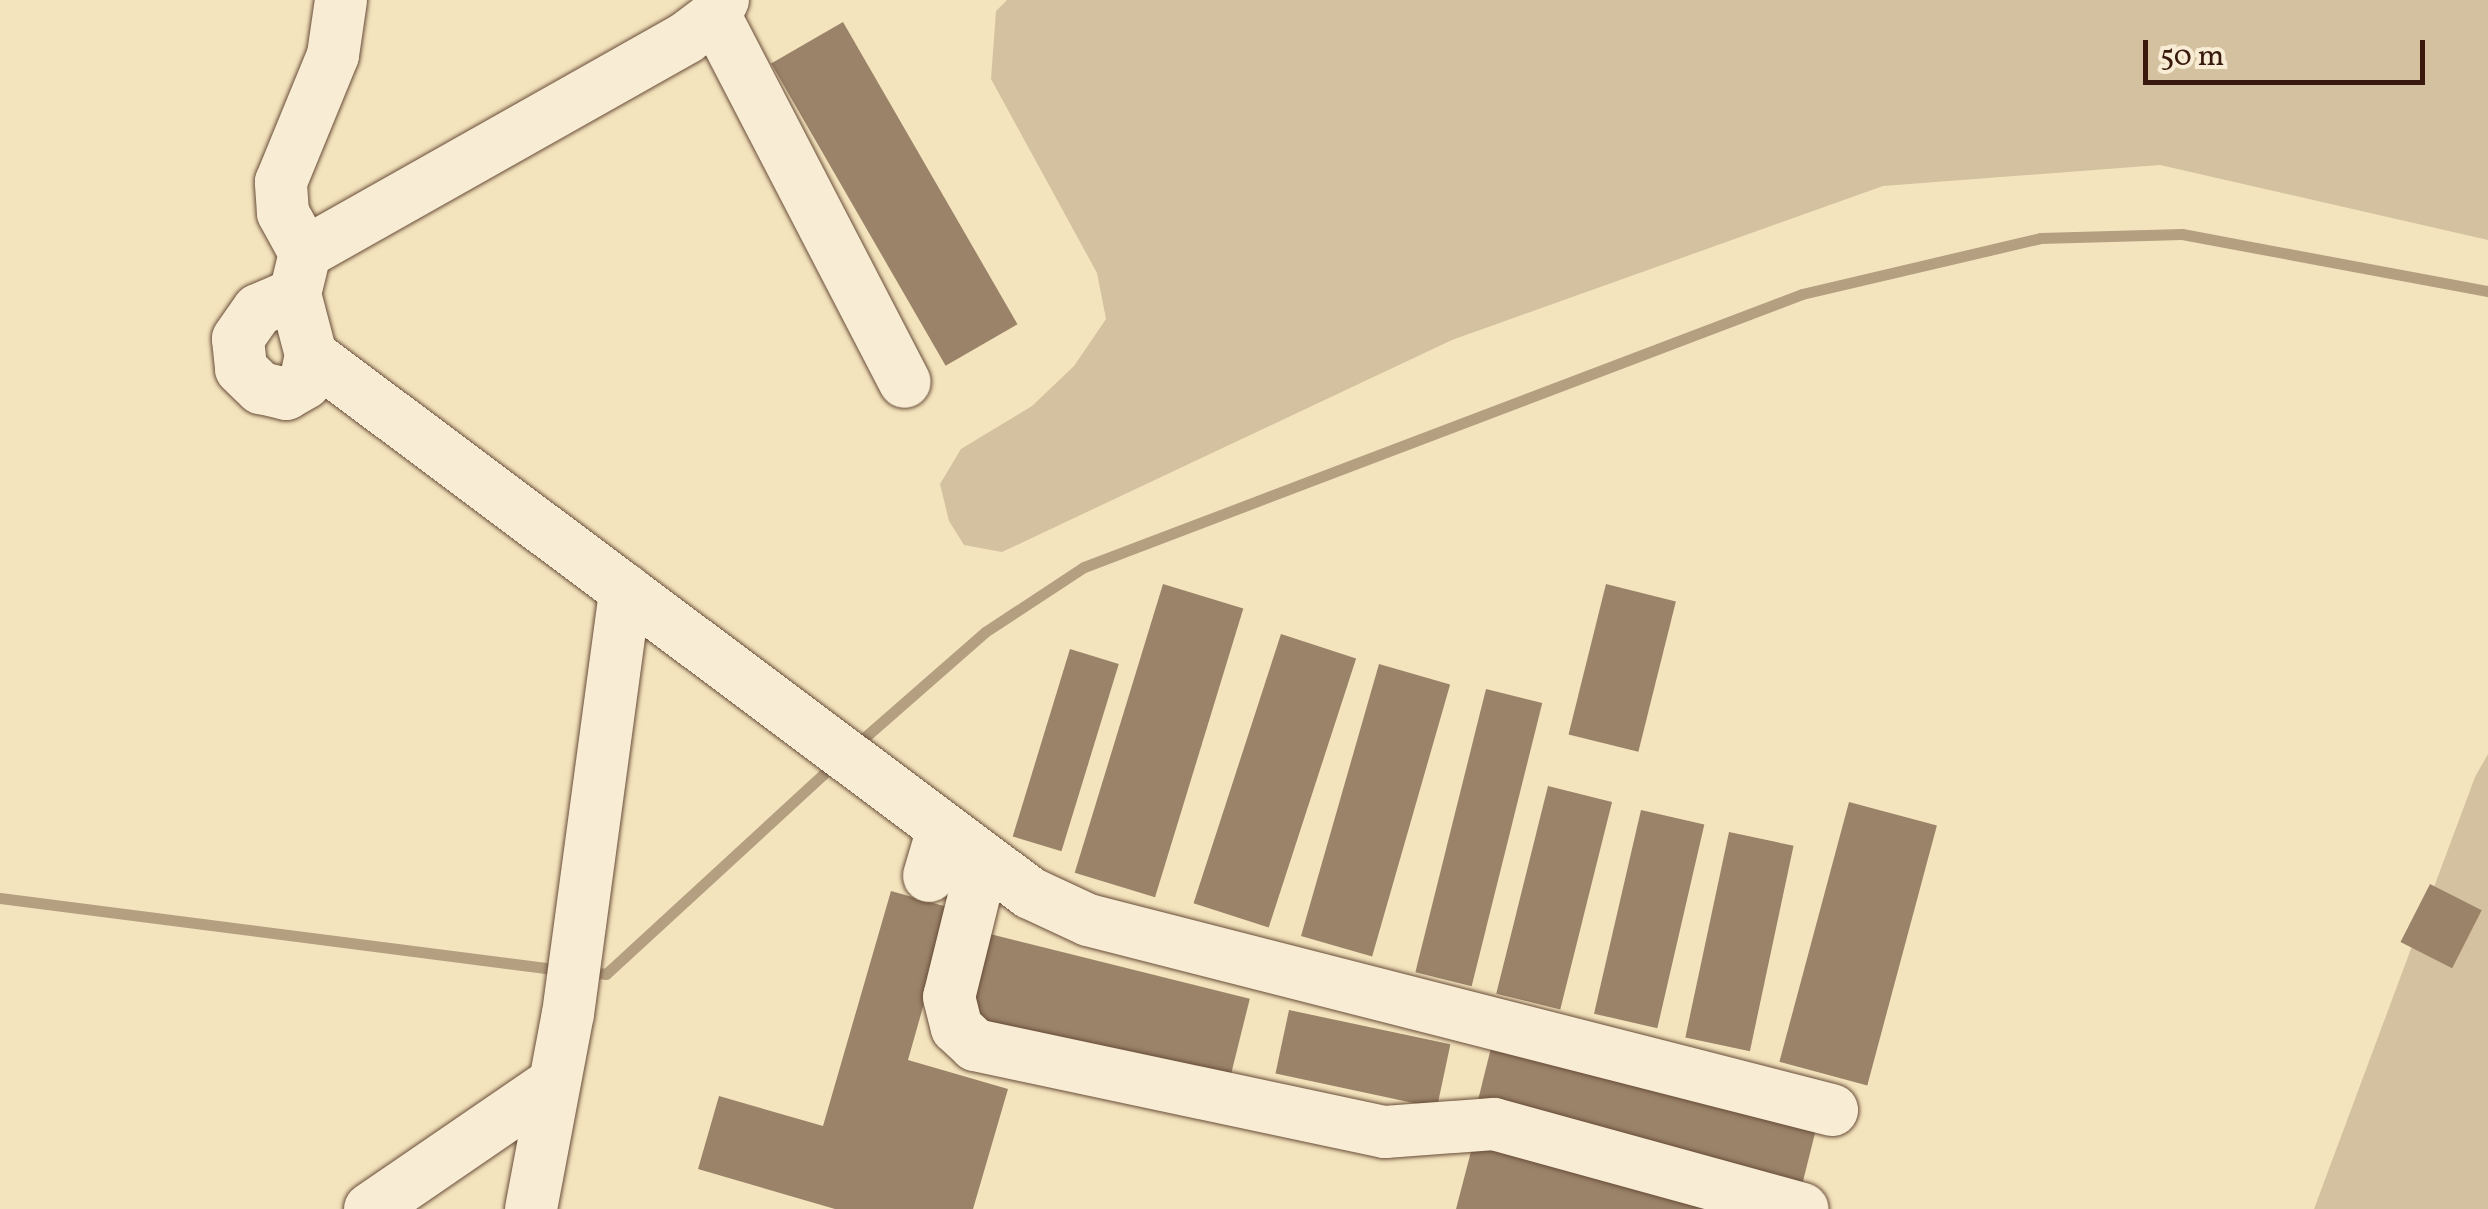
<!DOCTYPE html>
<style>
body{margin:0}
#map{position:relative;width:2488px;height:1209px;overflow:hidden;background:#f4e4bd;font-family:Vollkorn,serif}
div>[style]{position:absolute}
.green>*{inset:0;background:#d4c19f}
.stream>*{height:11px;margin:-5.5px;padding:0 5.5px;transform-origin:5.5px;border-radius:5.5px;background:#b49f81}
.building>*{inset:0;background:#9a8369;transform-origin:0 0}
.roads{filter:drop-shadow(0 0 2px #684c39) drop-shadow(0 0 2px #684c39)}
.minor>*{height:52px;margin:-26px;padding:0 26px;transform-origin:26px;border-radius:26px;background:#f8edd4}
span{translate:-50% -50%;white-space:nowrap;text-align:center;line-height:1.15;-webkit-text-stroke:8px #f8edd4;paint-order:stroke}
.scale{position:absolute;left:2143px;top:40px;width:282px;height:45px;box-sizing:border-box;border:5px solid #39190d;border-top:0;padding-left:12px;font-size:30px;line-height:35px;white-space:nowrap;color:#39190d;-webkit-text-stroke:8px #f8edd4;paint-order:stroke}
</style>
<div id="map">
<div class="green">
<i style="clip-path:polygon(1007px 0,2488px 0,2488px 240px,2160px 165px,1883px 186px,1452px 340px,1002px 552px,964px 545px,949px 521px,940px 484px,961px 449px,1032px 406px,1074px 366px,1106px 319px,1097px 273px,991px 79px,996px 11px)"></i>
<i style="clip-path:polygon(2488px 754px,2488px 1209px,2314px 1209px,2475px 777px)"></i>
</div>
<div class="stream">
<i style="left:856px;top:745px;width:171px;rotate:-41.2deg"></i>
<i style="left:985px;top:632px;width:118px;rotate:-33.3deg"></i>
<i style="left:1084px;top:567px;width:768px;rotate:-20.82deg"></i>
<i style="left:1802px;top:294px;width:244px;rotate:-13.2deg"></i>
<i style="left:2040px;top:238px;width:142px;rotate:-1.6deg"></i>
<i style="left:2182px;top:234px;width:311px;rotate:10.6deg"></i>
<i style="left:0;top:898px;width:566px;rotate:7.31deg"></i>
<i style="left:585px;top:972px;width:21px;rotate:5deg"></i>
<i style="left:606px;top:974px;width:310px;rotate:-42.6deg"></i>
</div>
<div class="building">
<i style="left:843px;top:22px;width:349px;height:83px;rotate:60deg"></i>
<i style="left:1163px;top:584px;width:84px;height:302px;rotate:17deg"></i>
<i style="left:1606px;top:584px;width:72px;height:155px;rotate:14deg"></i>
<i style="left:1281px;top:634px;width:79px;height:283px;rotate:18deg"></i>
<i style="left:1070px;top:649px;width:51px;height:196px;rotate:17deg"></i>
<i style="left:1379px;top:664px;width:74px;height:283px;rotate:16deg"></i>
<i style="left:1486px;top:689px;width:58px;height:292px;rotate:14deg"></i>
<i style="left:1548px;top:786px;width:66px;height:214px;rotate:14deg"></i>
<i style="left:1849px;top:802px;width:91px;height:269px;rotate:15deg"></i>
<i style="left:1641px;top:810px;width:65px;height:209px;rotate:13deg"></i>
<i style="left:1729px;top:832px;width:66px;height:210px;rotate:12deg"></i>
<i style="left:2430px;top:884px;width:58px;height:65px;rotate:27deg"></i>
<i style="clip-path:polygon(891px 891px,951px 908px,908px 1060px,1008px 1089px,973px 1209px,835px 1209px,698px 1169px,719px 1096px,823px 1126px)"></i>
<i style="left:982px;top:932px;width:276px;height:89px;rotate:14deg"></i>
<i style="left:1289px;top:1010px;width:165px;height:65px;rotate:12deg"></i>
<i style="left:1492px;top:1044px;width:335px;height:61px;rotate:14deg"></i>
<i style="clip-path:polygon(1474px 1140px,1742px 1209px,1456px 1209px)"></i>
</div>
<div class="roads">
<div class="minor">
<i style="left:723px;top:0;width:18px;rotate:117deg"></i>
<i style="left:715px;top:16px;width:36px;rotate:143deg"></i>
<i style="left:686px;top:38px;width:437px;rotate:150.6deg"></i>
<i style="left:305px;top:253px;width:42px;rotate:103.7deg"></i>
<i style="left:295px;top:294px;width:63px;rotate:75.3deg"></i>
<i style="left:311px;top:355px;width:898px;rotate:36.81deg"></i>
<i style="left:1030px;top:893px;width:64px;rotate:25deg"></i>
<i style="left:1088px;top:920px;width:768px;rotate:14.33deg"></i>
<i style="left:715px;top:16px;width:412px;rotate:62.6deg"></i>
<i style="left:305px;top:253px;width:46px;rotate:-118.8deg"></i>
<i style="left:283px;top:213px;width:31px;rotate:-94deg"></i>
<i style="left:281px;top:182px;width:137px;rotate:-67.7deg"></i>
<i style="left:333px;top:55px;width:56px;rotate:-81.7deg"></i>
<i style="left:295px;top:294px;width:40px;rotate:156.6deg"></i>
<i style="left:258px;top:310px;width:35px;rotate:125deg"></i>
<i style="left:238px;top:339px;width:30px;rotate:84deg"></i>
<i style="left:241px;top:369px;width:28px;rotate:44deg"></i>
<i style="left:261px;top:388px;width:26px;rotate:13deg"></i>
<i style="left:286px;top:394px;width:22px;rotate:-30deg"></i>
<i style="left:305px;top:383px;width:29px;rotate:-78deg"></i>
<i style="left:983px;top:860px;width:141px;rotate:103.9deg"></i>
<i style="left:949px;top:997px;width:32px;rotate:76deg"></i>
<i style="left:957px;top:1028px;width:25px;rotate:43deg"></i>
<i style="left:975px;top:1045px;width:419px;rotate:12deg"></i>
<i style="left:1385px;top:1132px;width:109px;rotate:-4.2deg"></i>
<i style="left:1494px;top:1124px;width:320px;rotate:15.4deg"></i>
<i style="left:929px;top:876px;width:46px;rotate:-73.5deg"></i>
<i style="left:370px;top:1209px;width:223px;rotate:-34.4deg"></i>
<i style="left:531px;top:1209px;width:198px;rotate:-79.3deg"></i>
<i style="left:568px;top:1014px;width:428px;rotate:-82.3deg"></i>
</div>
</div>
<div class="scale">50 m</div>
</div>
